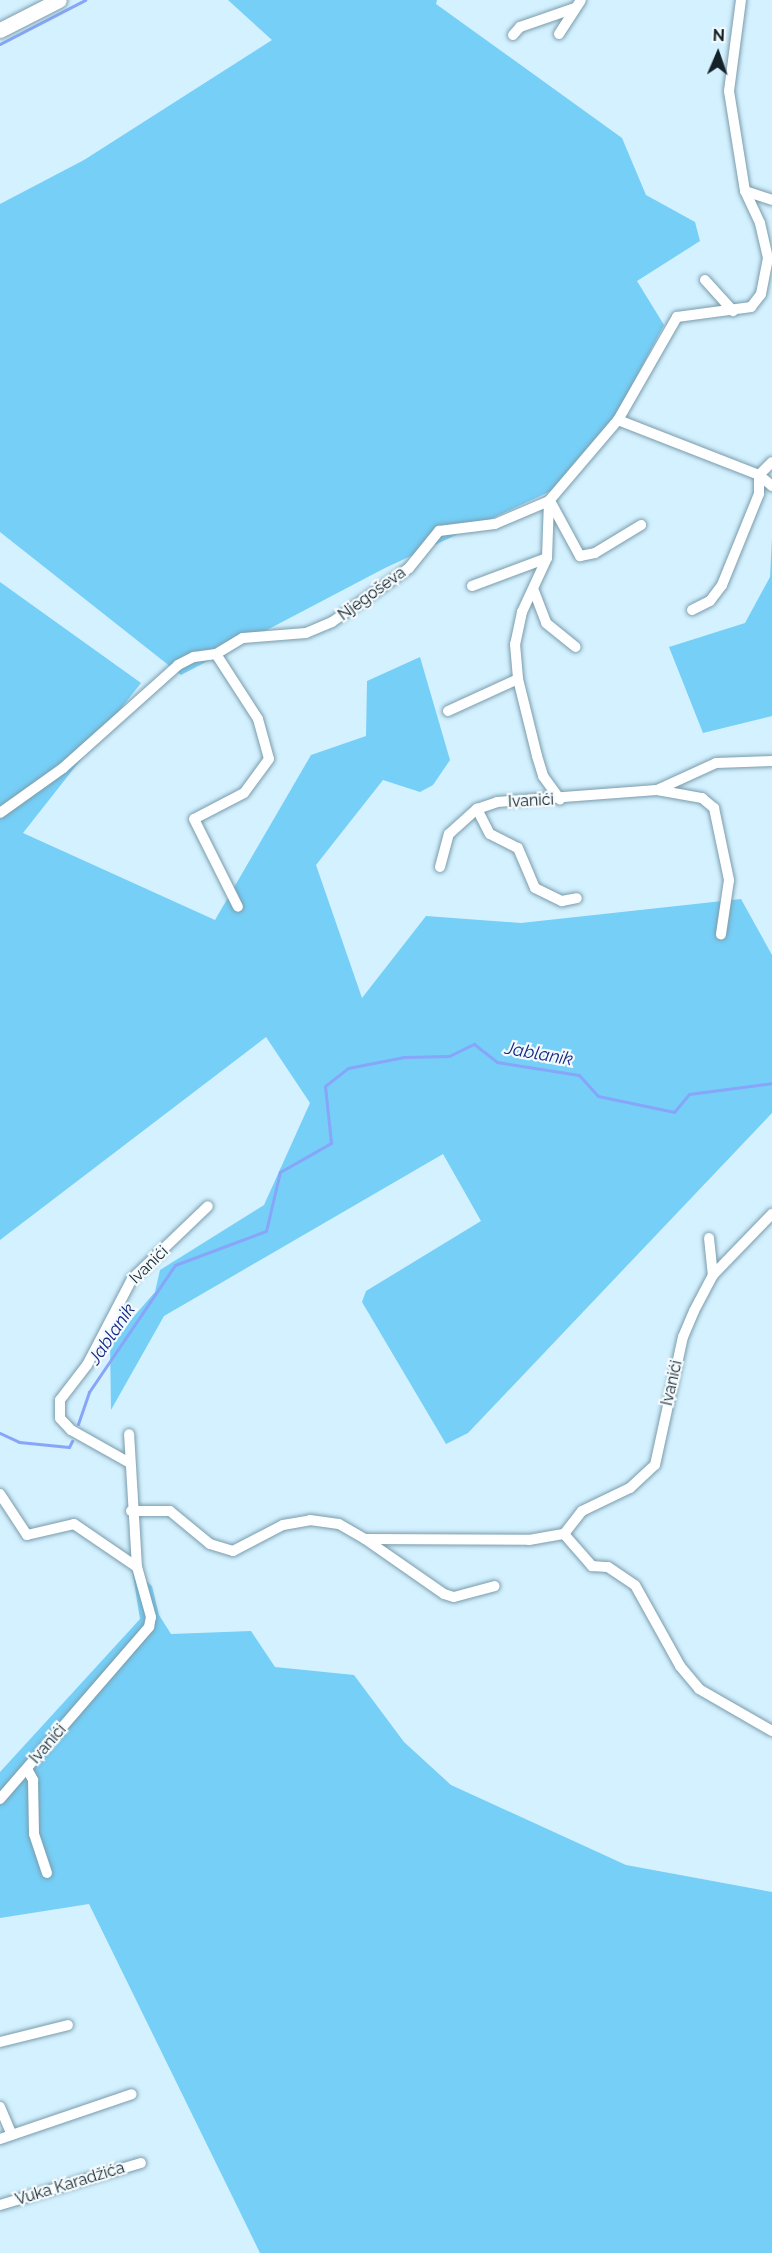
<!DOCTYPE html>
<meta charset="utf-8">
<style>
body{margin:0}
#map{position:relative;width:772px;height:2253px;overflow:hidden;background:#d4f1ff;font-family:Raleway,sans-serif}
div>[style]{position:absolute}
.green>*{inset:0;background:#76cff7}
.stream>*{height:3px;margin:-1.5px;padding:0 1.5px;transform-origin:1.5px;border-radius:1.5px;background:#87a5f9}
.roads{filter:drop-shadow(0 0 2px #7a9cac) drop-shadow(0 0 2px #7a9cac)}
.street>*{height:10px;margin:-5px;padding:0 5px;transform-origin:5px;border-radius:5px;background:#fff}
.secondary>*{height:15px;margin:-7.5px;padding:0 7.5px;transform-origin:7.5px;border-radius:7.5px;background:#fff}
span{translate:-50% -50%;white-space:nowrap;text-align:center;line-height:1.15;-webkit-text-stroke:4.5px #f3fafd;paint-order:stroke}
.street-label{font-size:16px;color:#142228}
.water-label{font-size:18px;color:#172684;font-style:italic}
.north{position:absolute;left:688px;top:24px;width:60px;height:60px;-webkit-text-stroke:4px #f3fafd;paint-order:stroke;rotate:2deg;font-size:16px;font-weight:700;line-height:24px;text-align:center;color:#142228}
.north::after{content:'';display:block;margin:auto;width:21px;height:27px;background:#142228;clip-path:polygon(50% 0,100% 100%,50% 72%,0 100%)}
</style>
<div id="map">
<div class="green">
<i style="clip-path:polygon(228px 0,437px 0,436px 4px,622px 138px,646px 195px,695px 222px,700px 241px,637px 281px,664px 325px,615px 417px,551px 491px,385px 568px,181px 675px,0 532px,0 204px,84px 160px,272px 40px)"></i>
<i style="clip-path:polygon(772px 538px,772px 716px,703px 733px,669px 647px,745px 623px,770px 577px)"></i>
<i style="clip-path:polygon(0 582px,141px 683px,23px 833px,215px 920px,311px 755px,366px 736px,367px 681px,420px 657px,450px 760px,433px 785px,420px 792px,383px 780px,316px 865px,362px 998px,426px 916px,521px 923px,741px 899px,772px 955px,772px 1113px,468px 1433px,446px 1444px,362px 1302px,366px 1291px,481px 1221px,443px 1154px,164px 1316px,111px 1410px,110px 1344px,155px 1292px,160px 1270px,264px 1205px,310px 1103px,266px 1037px,0 1240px)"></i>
<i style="clip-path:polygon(132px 1569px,152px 1586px,159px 1615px,171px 1634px,251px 1631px,275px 1667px,354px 1675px,404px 1742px,451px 1785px,626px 1865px,772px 1892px,772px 2253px,260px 2253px,89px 1904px,0 1918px,0 1772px,140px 1619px)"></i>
</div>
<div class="stream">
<i style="left:0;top:44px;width:96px;rotate:-27.4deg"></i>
<i style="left:78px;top:1424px;width:34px;rotate:-71deg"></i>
<i style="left:89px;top:1392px;width:153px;rotate:-55.9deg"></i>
<i style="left:175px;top:1265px;width:97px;rotate:-20.5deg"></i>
<i style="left:266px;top:1231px;width:61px;rotate:-76.7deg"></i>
<i style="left:280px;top:1172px;width:59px;rotate:-29.6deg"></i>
<i style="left:331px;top:1143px;width:57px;rotate:-96deg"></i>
<i style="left:325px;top:1086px;width:29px;rotate:-38deg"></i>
<i style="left:348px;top:1068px;width:57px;rotate:-11.1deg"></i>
<i style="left:404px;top:1057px;width:45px;rotate:-1.3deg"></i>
<i style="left:449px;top:1056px;width:28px;rotate:-26deg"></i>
<i style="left:474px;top:1044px;width:29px;rotate:38deg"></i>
<i style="left:497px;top:1062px;width:83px;rotate:9deg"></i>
<i style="left:579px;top:1075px;width:28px;rotate:48deg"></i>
<i style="left:598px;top:1096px;width:78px;rotate:11.9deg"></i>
<i style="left:674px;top:1112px;width:23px;rotate:-50deg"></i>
<i style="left:689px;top:1094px;width:84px;rotate:-7.5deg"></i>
<i style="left:0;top:1433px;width:21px;rotate:25deg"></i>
<i style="left:19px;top:1442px;width:50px;rotate:5.7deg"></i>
<i style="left:69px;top:1447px;width:7px;rotate:-63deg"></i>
</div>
<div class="roads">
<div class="street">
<i style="left:559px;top:34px;width:40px;rotate:-57.1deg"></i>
<i style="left:513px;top:35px;width:11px;rotate:-49deg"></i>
<i style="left:520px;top:27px;width:58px;rotate:-19.1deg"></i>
<i style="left:745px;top:191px;width:28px;rotate:18deg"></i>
<i style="left:705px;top:280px;width:42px;rotate:47.9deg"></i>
<i style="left:618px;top:420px;width:151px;rotate:21.3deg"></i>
<i style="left:759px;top:475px;width:18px;rotate:-45deg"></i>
<i style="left:759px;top:475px;width:17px;rotate:40deg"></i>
<i style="left:549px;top:501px;width:57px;rotate:92deg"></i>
<i style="left:547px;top:558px;width:60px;rotate:114.8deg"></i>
<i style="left:522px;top:612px;width:33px;rotate:102deg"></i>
<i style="left:515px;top:644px;width:35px;rotate:85deg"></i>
<i style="left:518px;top:679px;width:79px;rotate:76.1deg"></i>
<i style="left:537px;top:756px;width:21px;rotate:73deg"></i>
<i style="left:543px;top:776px;width:29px;rotate:54deg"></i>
<i style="left:550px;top:501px;width:63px;rotate:61.4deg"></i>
<i style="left:580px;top:556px;width:15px;rotate:-11deg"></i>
<i style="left:595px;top:553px;width:54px;rotate:-31.3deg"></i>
<i style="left:472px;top:586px;width:80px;rotate:-20.5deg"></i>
<i style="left:534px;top:591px;width:34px;rotate:69deg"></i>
<i style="left:546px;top:623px;width:38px;rotate:39deg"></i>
<i style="left:692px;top:610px;width:20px;rotate:-27deg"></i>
<i style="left:710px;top:601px;width:20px;rotate:-53deg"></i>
<i style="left:722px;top:585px;width:98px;rotate:-67.9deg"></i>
<i style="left:759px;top:494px;width:19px;rotate:-90deg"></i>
<i style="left:216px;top:654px;width:77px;rotate:57.1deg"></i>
<i style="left:258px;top:719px;width:41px;rotate:74.6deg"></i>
<i style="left:269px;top:759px;width:42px;rotate:126.3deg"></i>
<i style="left:244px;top:793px;width:56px;rotate:152.5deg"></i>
<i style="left:194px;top:819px;width:98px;rotate:63.4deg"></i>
<i style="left:448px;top:711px;width:77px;rotate:-24.6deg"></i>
<i style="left:657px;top:790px;width:65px;rotate:-24.6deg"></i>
<i style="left:716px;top:763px;width:56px;rotate:-2deg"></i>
<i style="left:477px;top:809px;width:28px;rotate:63deg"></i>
<i style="left:490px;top:834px;width:31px;rotate:27deg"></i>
<i style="left:518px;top:848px;width:43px;rotate:67deg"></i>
<i style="left:535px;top:888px;width:30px;rotate:26deg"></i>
<i style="left:562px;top:901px;width:15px;rotate:-11deg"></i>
<i style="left:0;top:813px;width:77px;rotate:-35.5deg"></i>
<i style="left:63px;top:768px;width:154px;rotate:-41.8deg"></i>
<i style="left:178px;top:665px;width:18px;rotate:-27deg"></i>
<i style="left:194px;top:657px;width:22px;rotate:-8deg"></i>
<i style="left:216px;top:654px;width:31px;rotate:-31deg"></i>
<i style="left:243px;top:638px;width:63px;rotate:-4.5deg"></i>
<i style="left:306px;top:633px;width:28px;rotate:-23deg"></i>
<i style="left:332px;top:622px;width:94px;rotate:-35deg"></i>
<i style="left:409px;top:568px;width:48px;rotate:-51deg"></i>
<i style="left:439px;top:531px;width:56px;rotate:-7.1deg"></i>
<i style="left:495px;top:524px;width:59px;rotate:-23.1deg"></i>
<i style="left:549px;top:501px;width:106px;rotate:-49.6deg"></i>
<i style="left:618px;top:420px;width:119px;rotate:-60.2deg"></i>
<i style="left:677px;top:317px;width:75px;rotate:-7.7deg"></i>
<i style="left:751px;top:307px;width:16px;rotate:-52deg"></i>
<i style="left:761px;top:294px;width:37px;rotate:-79deg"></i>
<i style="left:768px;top:258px;width:36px;rotate:-103deg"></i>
<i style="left:760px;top:223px;width:35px;rotate:-115deg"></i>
<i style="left:745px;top:191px;width:101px;rotate:-99.1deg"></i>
<i style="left:729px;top:91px;width:92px;rotate:-82.5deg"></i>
<i style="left:440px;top:867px;width:34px;rotate:-75deg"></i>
<i style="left:449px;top:834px;width:38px;rotate:-42deg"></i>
<i style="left:477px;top:809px;width:21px;rotate:-19deg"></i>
<i style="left:497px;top:802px;width:160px;rotate:-4.3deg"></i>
<i style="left:657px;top:790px;width:46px;rotate:10.1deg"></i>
<i style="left:702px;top:798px;width:16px;rotate:40deg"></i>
<i style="left:714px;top:808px;width:74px;rotate:78.2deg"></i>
<i style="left:729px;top:880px;width:55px;rotate:98.4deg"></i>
<i style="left:709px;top:1238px;width:37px;rotate:84deg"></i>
<i style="left:128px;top:1462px;width:65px;rotate:-150.7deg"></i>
<i style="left:71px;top:1430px;width:16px;rotate:-133deg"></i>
<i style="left:60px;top:1418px;width:18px;rotate:-90deg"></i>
<i style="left:60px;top:1400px;width:44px;rotate:-52.4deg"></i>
<i style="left:87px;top:1365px;width:97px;rotate:-62.4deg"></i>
<i style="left:132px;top:1279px;width:105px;rotate:-43.8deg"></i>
<i style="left:0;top:1494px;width:49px;rotate:56.6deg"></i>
<i style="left:27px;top:1535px;width:48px;rotate:-13.2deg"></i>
<i style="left:74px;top:1524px;width:76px;rotate:34.3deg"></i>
<i style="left:131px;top:1511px;width:39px"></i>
<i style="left:170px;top:1511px;width:52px;rotate:39.5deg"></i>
<i style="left:210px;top:1544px;width:24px;rotate:17deg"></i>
<i style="left:233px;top:1551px;width:56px;rotate:-27.5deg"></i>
<i style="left:283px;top:1525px;width:27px;rotate:-10deg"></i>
<i style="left:310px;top:1520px;width:29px;rotate:8deg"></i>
<i style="left:339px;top:1524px;width:30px;rotate:30deg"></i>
<i style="left:365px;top:1539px;width:164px;rotate:0.3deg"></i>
<i style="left:529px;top:1540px;width:36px;rotate:-10deg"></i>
<i style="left:564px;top:1534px;width:29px;rotate:-52deg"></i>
<i style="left:582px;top:1511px;width:53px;rotate:-25.6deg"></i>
<i style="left:630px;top:1488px;width:34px;rotate:-43deg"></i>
<i style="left:655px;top:1465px;width:131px;rotate:-77.7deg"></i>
<i style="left:683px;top:1337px;width:28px;rotate:-67deg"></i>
<i style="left:694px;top:1311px;width:41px;rotate:-62.2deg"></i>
<i style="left:713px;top:1275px;width:85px;rotate:-46deg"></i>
<i style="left:564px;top:1534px;width:43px;rotate:48.8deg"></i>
<i style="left:592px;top:1566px;width:16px;rotate:4deg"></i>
<i style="left:608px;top:1567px;width:32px;rotate:34deg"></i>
<i style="left:635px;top:1585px;width:93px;rotate:60.9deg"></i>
<i style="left:680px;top:1666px;width:30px;rotate:50deg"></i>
<i style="left:699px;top:1689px;width:84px;rotate:29.9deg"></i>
<i style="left:365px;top:1539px;width:96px;rotate:34.8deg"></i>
<i style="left:444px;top:1594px;width:10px;rotate:17deg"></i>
<i style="left:454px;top:1597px;width:42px;rotate:-15deg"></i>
<i style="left:27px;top:1769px;width:13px;rotate:61deg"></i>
<i style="left:33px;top:1780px;width:54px;rotate:88.9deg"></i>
<i style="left:34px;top:1834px;width:41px;rotate:71.6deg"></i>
<i style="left:0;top:1799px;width:228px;rotate:-49.1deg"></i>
<i style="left:149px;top:1627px;width:10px;rotate:-79deg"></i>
<i style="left:151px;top:1617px;width:52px;rotate:-105.6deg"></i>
<i style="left:137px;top:1567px;width:133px;rotate:-93.4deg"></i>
<i style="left:0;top:2042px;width:70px;rotate:-14deg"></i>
<i style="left:0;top:2107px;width:30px;rotate:67deg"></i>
<i style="left:0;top:2139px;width:139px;rotate:-18.8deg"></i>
<i style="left:0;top:2205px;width:147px;rotate:-16.6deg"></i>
</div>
<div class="secondary">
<i style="left:0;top:30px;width:66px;rotate:-27deg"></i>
</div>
</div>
<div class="street-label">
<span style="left:372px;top:594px;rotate:-36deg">Njegoševa</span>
<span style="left:531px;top:801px;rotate:-3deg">Ivanići</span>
<span style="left:149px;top:1265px;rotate:-44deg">Ivanići</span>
<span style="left:672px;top:1383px;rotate:-77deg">Ivanići</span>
<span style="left:48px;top:1744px;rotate:-49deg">Ivanići</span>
<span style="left:70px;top:2184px;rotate:-17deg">Vuka Karadžića</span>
</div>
<div class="water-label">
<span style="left:539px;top:1054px;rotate:10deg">Jablanik</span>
<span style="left:112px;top:1334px;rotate:-56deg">Jablanik</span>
</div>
<div class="north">N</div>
</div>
